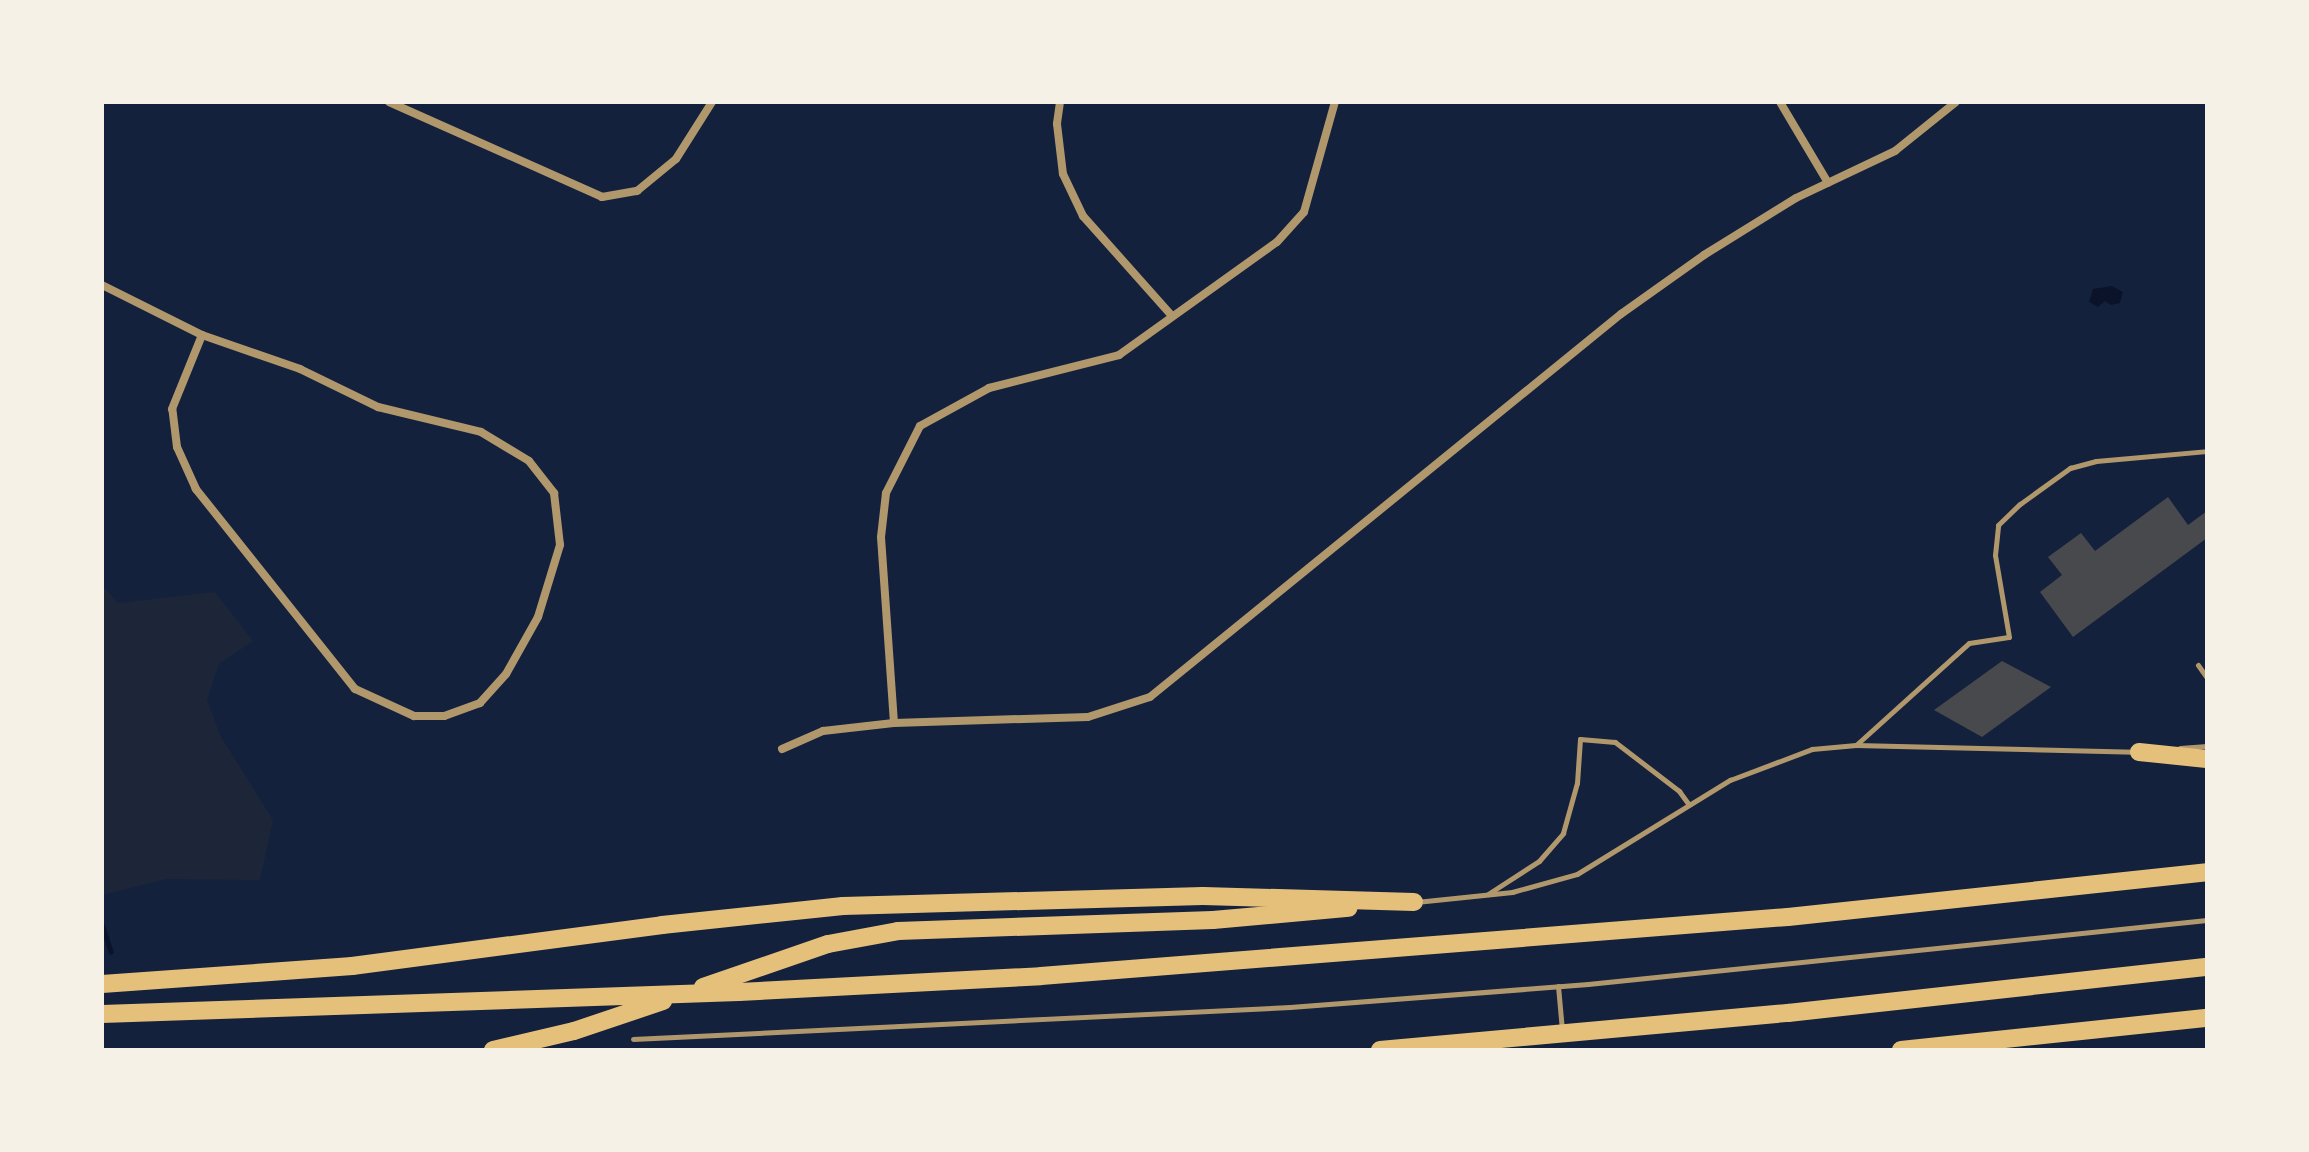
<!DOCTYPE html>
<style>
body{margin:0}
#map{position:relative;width:2309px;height:1152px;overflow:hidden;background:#14213d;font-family:Cabin,sans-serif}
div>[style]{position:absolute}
.green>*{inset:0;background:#1d2539}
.water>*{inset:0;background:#0b132b}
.stream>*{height:5px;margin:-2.5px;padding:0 2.5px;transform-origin:2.5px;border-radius:2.5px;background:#0b132b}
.building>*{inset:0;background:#48494c}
.service>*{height:5px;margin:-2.5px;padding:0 2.5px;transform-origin:2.5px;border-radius:2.5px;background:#b1986c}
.minor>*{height:8px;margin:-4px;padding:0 4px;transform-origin:4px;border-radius:4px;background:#b1986c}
.motorway>*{height:18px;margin:-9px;padding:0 9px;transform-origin:9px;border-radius:9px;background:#e5c07b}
span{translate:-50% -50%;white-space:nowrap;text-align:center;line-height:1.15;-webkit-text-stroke:7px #f6f1e7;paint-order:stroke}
.frame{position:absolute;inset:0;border:104px solid #f6f1e7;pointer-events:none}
</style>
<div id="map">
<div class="green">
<i style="clip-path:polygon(102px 585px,118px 603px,215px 592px,253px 641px,219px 664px,207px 700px,221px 737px,273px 820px,260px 880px,166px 879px,102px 895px)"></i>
</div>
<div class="water">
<i style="clip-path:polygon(2112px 286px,2123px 292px,2120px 303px,2111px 305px,2105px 301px,2098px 307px,2089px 302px,2093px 289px)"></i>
</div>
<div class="stream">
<i style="left:102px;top:925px;width:28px;rotate:72deg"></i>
</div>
<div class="building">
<i style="clip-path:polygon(2168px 497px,2188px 525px,2207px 511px,2207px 538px,2073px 637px,2040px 592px,2062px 575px,2048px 557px,2081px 533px,2095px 551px)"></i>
<i style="clip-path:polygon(2002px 661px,2051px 687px,1982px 737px,1934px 710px)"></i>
</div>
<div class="service">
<i style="left:2198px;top:665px;width:16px;rotate:55deg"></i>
<i style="left:1856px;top:745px;width:152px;rotate:-42.1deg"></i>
<i style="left:1969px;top:643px;width:40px;rotate:-8.5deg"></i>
<i style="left:2009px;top:637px;width:83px;rotate:-99.7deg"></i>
<i style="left:1995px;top:555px;width:30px;rotate:-84deg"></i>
<i style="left:1998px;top:525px;width:30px;rotate:-44deg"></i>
<i style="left:2020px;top:504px;width:62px;rotate:-35.8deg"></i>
<i style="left:2070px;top:468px;width:27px;rotate:-15deg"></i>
<i style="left:2096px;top:461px;width:111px;rotate:-5.1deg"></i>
<i style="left:2180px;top:748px;width:27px;rotate:-4deg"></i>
<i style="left:1488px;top:894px;width:61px;rotate:-32.9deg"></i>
<i style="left:1539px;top:861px;width:37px;rotate:-49deg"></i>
<i style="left:1563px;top:833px;width:52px;rotate:-74.4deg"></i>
<i style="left:1577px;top:783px;width:44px;rotate:-86.1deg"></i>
<i style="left:1580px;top:739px;width:35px;rotate:5deg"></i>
<i style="left:1615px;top:742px;width:81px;rotate:37.4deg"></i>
<i style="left:1679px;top:791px;width:17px;rotate:54deg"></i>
<i style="left:1416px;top:902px;width:97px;rotate:-5.9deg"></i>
<i style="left:1512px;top:892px;width:67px;rotate:-15.5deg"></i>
<i style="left:1577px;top:874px;width:180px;rotate:-31.6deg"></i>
<i style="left:1730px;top:780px;width:88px;rotate:-20.7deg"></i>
<i style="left:1812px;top:749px;width:44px;rotate:-5.2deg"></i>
<i style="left:1856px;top:745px;width:278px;rotate:1.4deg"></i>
<i style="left:1558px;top:986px;width:44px;rotate:84.8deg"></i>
<i style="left:633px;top:1039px;width:658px;rotate:-2.79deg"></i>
<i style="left:1290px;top:1007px;width:299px;rotate:-4.4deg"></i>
<i style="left:1588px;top:984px;width:622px;rotate:-5.9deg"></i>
</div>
<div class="minor">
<i style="left:389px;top:102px;width:233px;rotate:24deg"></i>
<i style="left:602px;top:197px;width:36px;rotate:-10deg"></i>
<i style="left:637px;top:191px;width:50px;rotate:-39.4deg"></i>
<i style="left:676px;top:159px;width:67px;rotate:-57.7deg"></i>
<i style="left:1060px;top:102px;width:22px;rotate:98deg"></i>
<i style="left:1057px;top:124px;width:50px;rotate:83.2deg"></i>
<i style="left:1063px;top:174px;width:47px;rotate:64.5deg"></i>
<i style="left:1083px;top:216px;width:134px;rotate:48.3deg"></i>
<i style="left:1780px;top:102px;width:94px;rotate:59.3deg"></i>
<i style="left:102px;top:285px;width:112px;rotate:26.6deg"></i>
<i style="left:202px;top:335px;width:104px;rotate:19.1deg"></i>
<i style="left:300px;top:369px;width:87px;rotate:26deg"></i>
<i style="left:378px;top:407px;width:106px;rotate:13.6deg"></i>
<i style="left:481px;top:432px;width:56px;rotate:31.1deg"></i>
<i style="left:529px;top:461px;width:41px;rotate:52deg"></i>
<i style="left:554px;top:493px;width:52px;rotate:83.4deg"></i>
<i style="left:560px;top:545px;width:75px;rotate:107deg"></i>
<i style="left:538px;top:617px;width:65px;rotate:119.3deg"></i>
<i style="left:506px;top:674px;width:39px;rotate:132deg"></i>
<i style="left:480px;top:703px;width:38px;rotate:160deg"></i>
<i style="left:444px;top:716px;width:30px;rotate:180deg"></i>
<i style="left:414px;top:716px;width:65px;rotate:-155.4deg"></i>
<i style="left:355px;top:689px;width:256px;rotate:-128.5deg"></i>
<i style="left:196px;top:489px;width:46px;rotate:-114.3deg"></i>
<i style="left:177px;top:447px;width:38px;rotate:-97deg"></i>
<i style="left:172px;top:409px;width:80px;rotate:-67.9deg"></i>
<i style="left:894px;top:723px;width:186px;rotate:-94deg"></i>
<i style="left:881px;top:537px;width:44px;rotate:-83.5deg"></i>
<i style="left:886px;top:493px;width:75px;rotate:-63.1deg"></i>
<i style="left:920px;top:426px;width:79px;rotate:-28.8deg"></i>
<i style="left:989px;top:388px;width:134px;rotate:-14.2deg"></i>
<i style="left:1119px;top:355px;width:194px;rotate:-35.6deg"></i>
<i style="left:1277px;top:242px;width:40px;rotate:-48deg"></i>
<i style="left:1304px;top:212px;width:114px;rotate:-74.3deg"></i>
<i style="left:782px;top:749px;width:45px;rotate:-23.7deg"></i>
<i style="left:823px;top:731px;width:71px;rotate:-6.4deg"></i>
<i style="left:894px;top:723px;width:194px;rotate:-1.8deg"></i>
<i style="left:1088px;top:717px;width:65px;rotate:-17.9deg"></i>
<i style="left:1150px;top:697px;width:607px;rotate:-39.12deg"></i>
<i style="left:1621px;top:314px;width:102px;rotate:-35.4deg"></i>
<i style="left:1704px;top:255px;width:108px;rotate:-31.8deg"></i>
<i style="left:1796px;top:198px;width:110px;rotate:-25.4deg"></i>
<i style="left:1895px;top:151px;width:78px;rotate:-38.8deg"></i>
</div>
<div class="motorway">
<i style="left:2139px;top:752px;width:68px;rotate:5.9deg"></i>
<i style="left:102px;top:984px;width:251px;rotate:-4.1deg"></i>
<i style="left:352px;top:966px;width:313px;rotate:-7.5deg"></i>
<i style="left:662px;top:925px;width:182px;rotate:-6deg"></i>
<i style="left:843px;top:906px;width:360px;rotate:-1.6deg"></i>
<i style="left:1203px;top:896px;width:211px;rotate:1.6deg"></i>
<i style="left:703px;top:987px;width:132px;rotate:-19deg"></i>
<i style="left:828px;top:944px;width:71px;rotate:-10.5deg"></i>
<i style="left:898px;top:931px;width:315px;rotate:-2deg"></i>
<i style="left:1213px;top:920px;width:136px;rotate:-5.1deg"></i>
<i style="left:102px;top:1014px;width:637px;rotate:-1.98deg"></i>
<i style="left:739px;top:992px;width:302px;rotate:-3deg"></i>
<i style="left:1041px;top:976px;width:749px;rotate:-4.52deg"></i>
<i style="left:1788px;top:917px;width:421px;rotate:-6.1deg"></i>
<i style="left:493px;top:1050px;width:83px;rotate:-13.2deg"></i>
<i style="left:574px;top:1031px;width:94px;rotate:-18.6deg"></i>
<i style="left:1380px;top:1050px;width:410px;rotate:-5.2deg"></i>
<i style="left:1788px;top:1013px;width:422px;rotate:-6.3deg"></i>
<i style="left:1901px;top:1050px;width:308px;rotate:-6deg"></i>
</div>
<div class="frame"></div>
</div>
